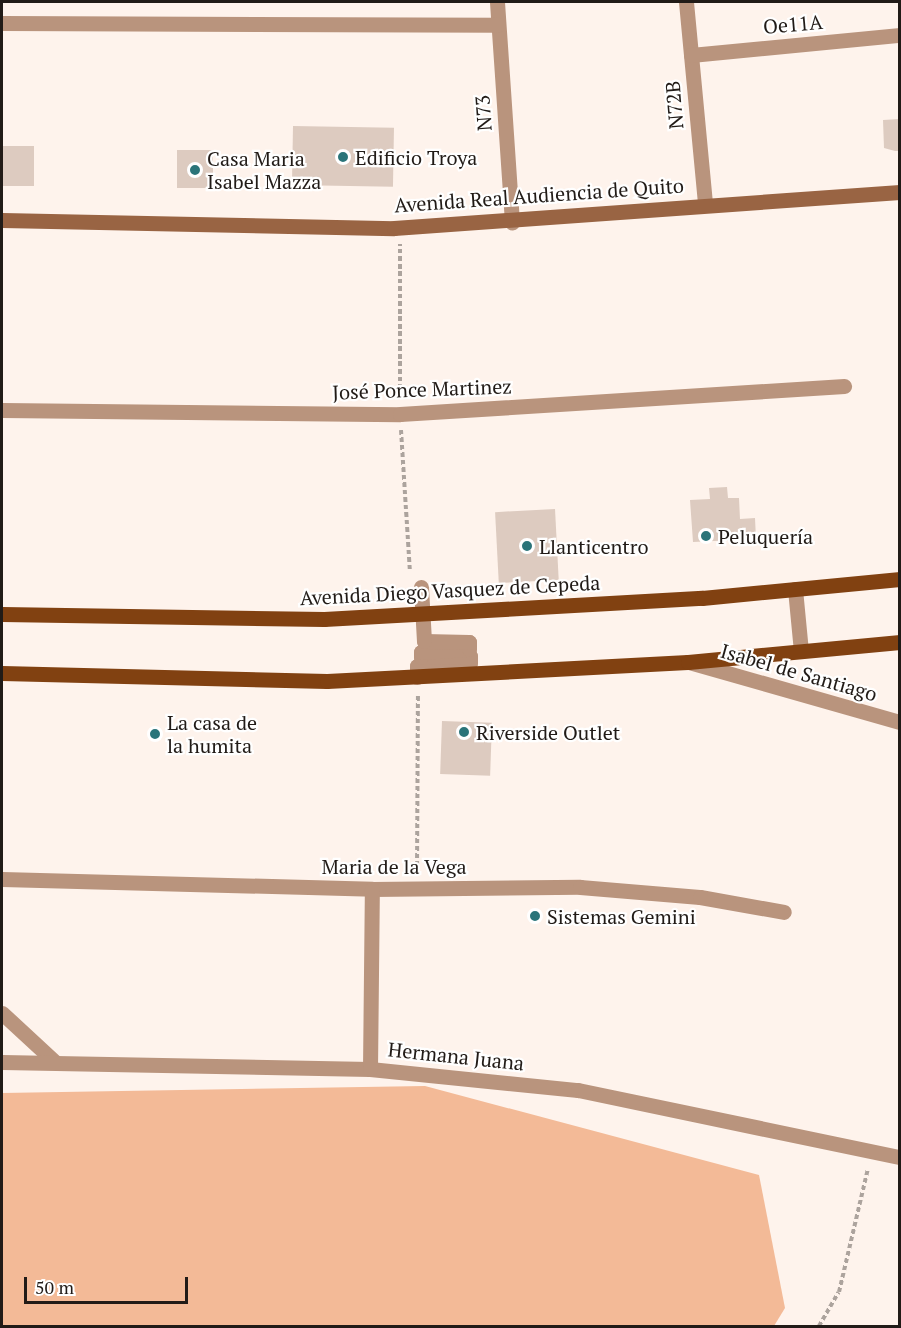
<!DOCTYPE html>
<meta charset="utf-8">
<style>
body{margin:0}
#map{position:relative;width:901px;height:1328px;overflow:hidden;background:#fef3ec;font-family:"PT Serif",serif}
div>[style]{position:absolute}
.green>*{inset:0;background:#f3ba97}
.building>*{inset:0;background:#ddcbc0;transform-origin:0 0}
.path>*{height:4px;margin-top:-2px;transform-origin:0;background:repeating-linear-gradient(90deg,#aca39d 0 4.5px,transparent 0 7.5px)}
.pedestrian>*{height:15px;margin:-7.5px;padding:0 7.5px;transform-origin:7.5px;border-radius:7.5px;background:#b9947d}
.minor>*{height:15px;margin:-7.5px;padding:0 7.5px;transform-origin:7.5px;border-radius:7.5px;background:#b9947d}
.secondary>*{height:15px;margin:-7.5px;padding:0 7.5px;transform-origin:7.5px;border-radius:7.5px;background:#996443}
.primary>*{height:15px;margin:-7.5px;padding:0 7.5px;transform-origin:7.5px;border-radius:7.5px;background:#814111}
.dots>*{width:16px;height:16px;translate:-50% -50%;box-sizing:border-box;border:3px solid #fff;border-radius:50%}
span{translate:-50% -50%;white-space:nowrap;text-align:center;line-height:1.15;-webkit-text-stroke:4.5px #fff;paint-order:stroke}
.street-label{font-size:20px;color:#211b17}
.poi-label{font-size:20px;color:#211b17}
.left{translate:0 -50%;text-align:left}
.frame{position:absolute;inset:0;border:3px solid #211b17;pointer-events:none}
.scale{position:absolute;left:24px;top:1277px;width:164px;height:27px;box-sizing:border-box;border:3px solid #211b17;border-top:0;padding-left:8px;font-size:18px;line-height:21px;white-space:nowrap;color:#211b17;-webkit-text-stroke:4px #fff;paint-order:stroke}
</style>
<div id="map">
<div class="green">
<i style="clip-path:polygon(425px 1086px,759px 1175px,785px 1308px,774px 1326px,2px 1326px,2px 1093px)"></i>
</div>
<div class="building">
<i style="clip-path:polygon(900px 119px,900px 151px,895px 151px,884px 148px,883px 120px)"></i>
<i style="left:293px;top:126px;width:101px;height:59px;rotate:1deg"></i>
<i style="left:2px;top:146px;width:32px;height:40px"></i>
<i style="left:213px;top:150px;width:38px;height:36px;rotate:90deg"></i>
<i style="clip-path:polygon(727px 487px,728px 498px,739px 498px,740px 519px,755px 518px,756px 539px,693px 542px,690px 500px,710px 499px,709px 488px)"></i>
<i style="left:555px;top:509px;width:71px;height:60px;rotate:87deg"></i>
<i style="left:442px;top:721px;width:50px;height:53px;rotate:2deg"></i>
</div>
<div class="path">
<i style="left:400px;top:396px;width:152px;rotate:-90deg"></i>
<i style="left:401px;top:430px;width:142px;rotate:86.4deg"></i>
<i style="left:417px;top:873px;width:179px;rotate:-89.7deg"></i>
<i style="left:819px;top:1326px;width:39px;rotate:-60deg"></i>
<i style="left:839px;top:1292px;width:127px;rotate:-76.8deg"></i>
</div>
<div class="pedestrian">
<i style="left:795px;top:589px;width:62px;rotate:84.5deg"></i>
<i style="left:417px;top:677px;width:11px;rotate:-90deg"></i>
<i style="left:417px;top:666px;width:53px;rotate:-3.2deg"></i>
<i style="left:470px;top:663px;width:7px;rotate:-90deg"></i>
<i style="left:470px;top:656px;width:49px;rotate:178.8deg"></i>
<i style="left:421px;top:657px;width:5px;rotate:-90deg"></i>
<i style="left:421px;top:652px;width:48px;rotate:-3.6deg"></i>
<i style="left:469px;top:649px;width:7px;rotate:-90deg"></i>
<i style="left:469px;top:642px;width:45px;rotate:-178.7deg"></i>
<i style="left:424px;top:641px;width:54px;rotate:-93.2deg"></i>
</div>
<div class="minor">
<i style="left:497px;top:2px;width:221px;rotate:86.1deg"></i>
<i style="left:686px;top:2px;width:203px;rotate:84.6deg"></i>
<i style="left:2px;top:23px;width:496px;rotate:0.2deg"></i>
<i style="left:691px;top:55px;width:210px;rotate:-5.5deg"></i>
<i style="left:2px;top:410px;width:398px;rotate:0.6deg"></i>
<i style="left:400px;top:414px;width:445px;rotate:-3.6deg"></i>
<i style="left:689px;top:662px;width:219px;rotate:15.9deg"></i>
<i style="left:2px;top:879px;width:370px;rotate:1.5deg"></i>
<i style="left:372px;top:889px;width:208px;rotate:-0.6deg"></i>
<i style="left:580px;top:887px;width:120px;rotate:4.8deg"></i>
<i style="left:700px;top:897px;width:85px;rotate:10.1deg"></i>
<i style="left:2px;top:1013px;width:71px;rotate:42.7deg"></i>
<i style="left:2px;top:1062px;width:368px;rotate:1.1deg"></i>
<i style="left:370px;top:1069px;width:209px;rotate:5.8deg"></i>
<i style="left:578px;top:1090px;width:329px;rotate:11.8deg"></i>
<i style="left:370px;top:1069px;width:180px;rotate:-89.4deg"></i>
</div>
<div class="secondary">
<i style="left:2px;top:220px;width:392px;rotate:1.2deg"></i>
<i style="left:394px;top:228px;width:507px;rotate:-4.07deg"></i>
</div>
<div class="primary">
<i style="left:2px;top:614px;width:322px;rotate:0.9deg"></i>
<i style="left:324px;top:619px;width:379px;rotate:-3.2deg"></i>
<i style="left:702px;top:598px;width:199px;rotate:-5.5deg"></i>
<i style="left:2px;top:673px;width:325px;rotate:1.4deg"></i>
<i style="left:327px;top:681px;width:361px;rotate:-3deg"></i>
<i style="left:688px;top:662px;width:213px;rotate:-5.4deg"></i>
</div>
<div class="dots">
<i style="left:343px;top:157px;background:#2a7479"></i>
<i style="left:195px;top:170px;background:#2a7479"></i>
<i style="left:706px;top:536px;background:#2a7479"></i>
<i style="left:527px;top:546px;background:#2a7479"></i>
<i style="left:464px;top:732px;background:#2a7479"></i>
<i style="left:155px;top:734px;background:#2a7479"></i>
<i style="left:535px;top:916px;background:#2a7479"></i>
</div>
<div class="street-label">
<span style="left:793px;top:24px;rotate:-5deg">Oe11A</span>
<span style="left:674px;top:105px;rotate:-95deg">N72B</span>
<span style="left:483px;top:113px;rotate:-94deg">N73</span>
<span style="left:539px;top:195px;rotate:-4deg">Avenida Real Audiencia de Quito</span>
<span style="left:422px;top:389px;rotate:-2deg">José Ponce Martinez</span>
<span style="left:450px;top:590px;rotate:-3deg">Avenida Diego Vasquez de Cepeda</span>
<span style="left:799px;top:672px;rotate:16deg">Isabel de Santiago</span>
<span style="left:394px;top:866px">Maria de la Vega</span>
<span style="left:456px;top:1056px;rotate:6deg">Hermana Juana</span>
</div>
<div class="poi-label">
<span class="left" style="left:355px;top:157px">Edificio Troya</span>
<span class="left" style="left:207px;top:170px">Casa Maria<br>Isabel Mazza</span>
<span class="left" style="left:718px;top:536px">Peluquería</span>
<span class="left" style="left:539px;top:546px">Llanticentro</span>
<span class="left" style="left:167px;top:734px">La casa de<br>la humita</span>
<span class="left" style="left:476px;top:732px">Riverside Outlet</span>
<span class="left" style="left:547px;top:916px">Sistemas Gemini</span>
</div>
<div class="frame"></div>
<div class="scale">50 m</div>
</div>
